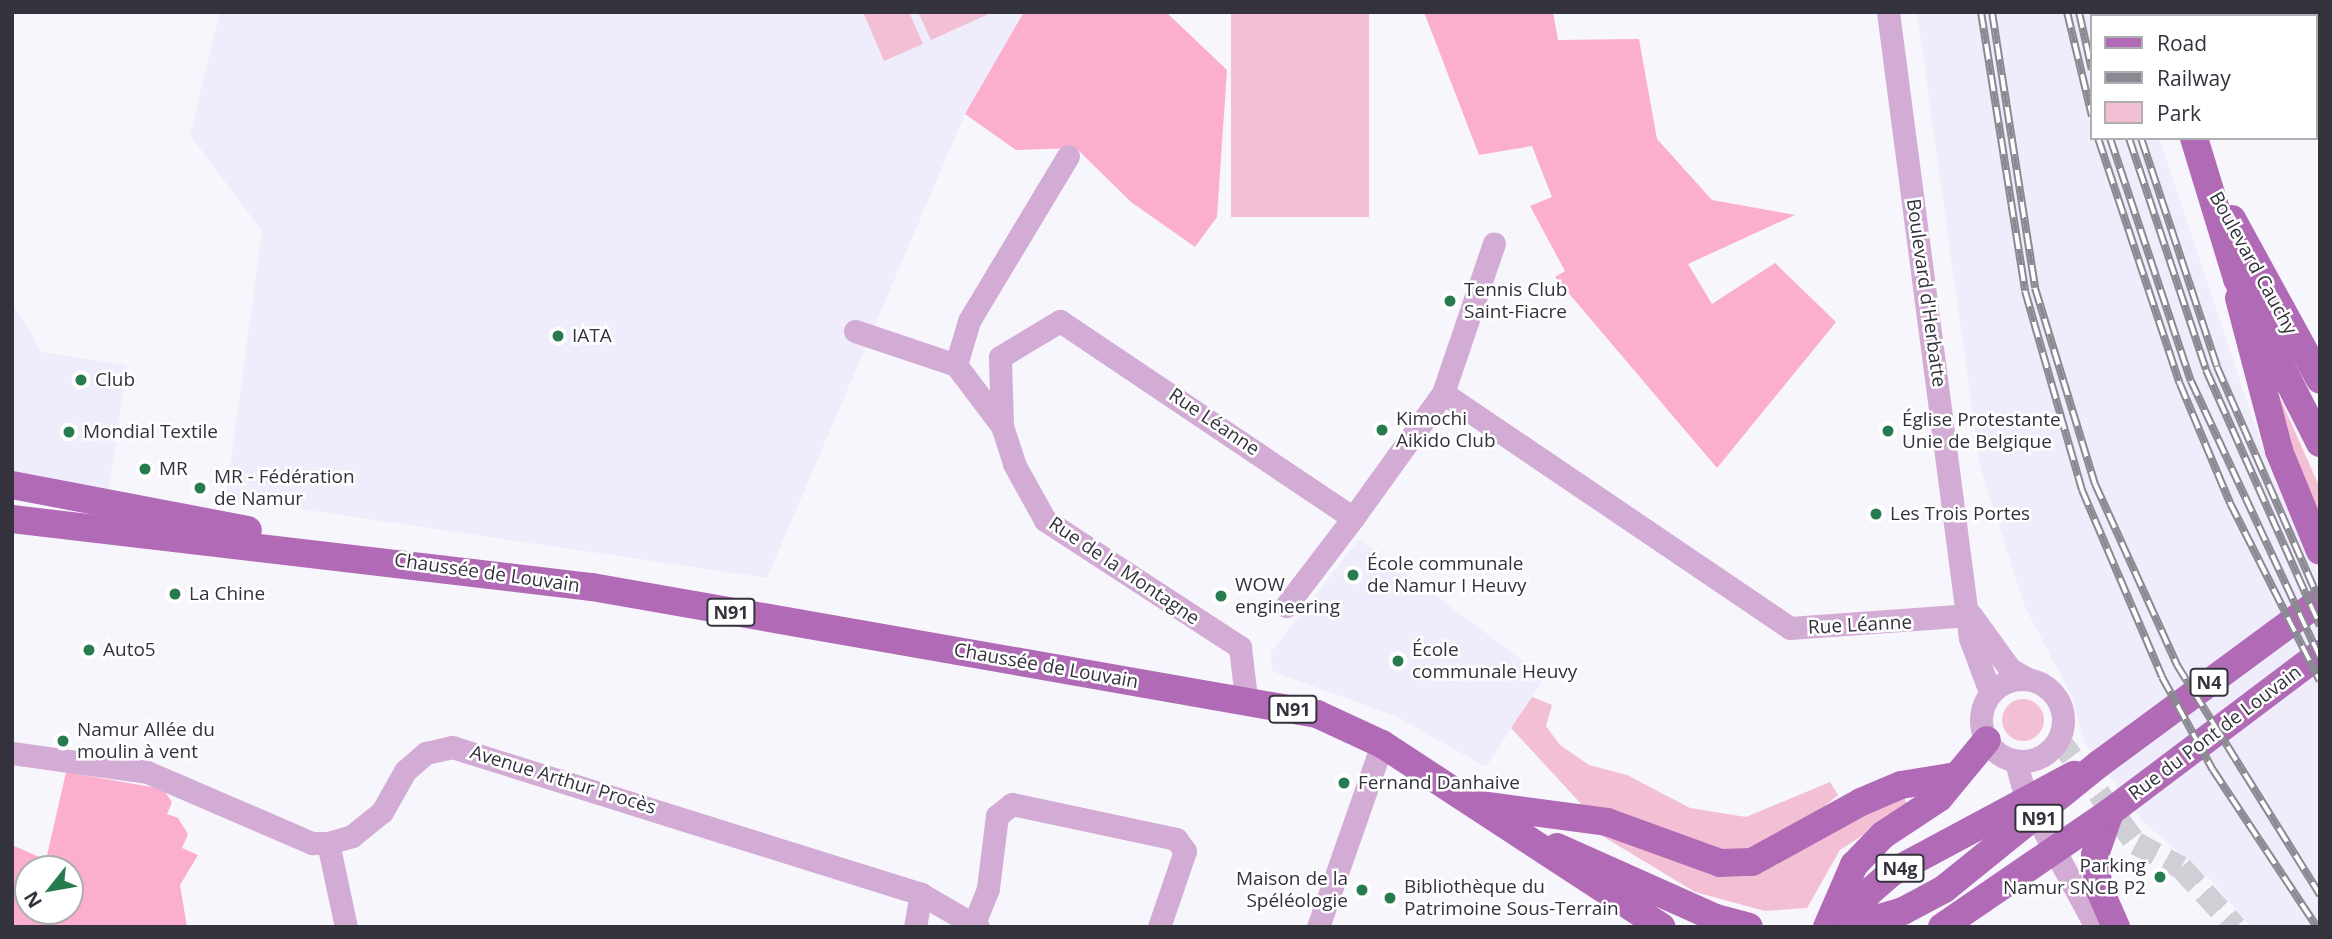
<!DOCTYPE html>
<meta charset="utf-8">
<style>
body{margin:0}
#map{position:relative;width:2332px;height:939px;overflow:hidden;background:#f7f6fc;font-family:"Open Sans",sans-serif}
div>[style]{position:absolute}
.built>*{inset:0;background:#efecfb}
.green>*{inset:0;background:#f3bfd4;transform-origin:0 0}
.round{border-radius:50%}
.forest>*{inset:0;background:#fcaecf}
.minor-tunnel>*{height:23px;margin-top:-11.5px;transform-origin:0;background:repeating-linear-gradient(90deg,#d0cfd6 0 23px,transparent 0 34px)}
.minor>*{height:23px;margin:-11.5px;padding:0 11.5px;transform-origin:11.5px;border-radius:11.5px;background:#d3acd5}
.minor>.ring{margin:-11.5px;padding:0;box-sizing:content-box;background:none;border:23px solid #d3acd5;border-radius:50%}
.major>*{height:28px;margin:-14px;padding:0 14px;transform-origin:14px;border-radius:14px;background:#b16ab6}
.rail>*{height:8px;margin-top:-4px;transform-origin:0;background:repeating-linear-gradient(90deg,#fff 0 16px,#8b8992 0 32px);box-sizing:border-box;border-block:2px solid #8b8992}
.dots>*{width:19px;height:19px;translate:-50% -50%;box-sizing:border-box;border:4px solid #fff;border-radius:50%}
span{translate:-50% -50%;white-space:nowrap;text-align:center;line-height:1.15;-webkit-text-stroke:5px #fff;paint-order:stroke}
.shield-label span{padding:2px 5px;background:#fff;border:2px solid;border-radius:5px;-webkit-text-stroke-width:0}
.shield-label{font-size:18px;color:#34323d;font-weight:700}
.street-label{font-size:19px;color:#34323d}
.poi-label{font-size:19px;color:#34323d}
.left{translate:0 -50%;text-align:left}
.right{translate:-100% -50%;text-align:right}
.frame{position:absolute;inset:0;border:14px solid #34323d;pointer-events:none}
.legend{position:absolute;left:2090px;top:14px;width:228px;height:126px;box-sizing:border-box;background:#fff;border:2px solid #aeadb1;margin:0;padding:9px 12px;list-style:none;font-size:21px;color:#34323d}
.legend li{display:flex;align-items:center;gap:14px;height:35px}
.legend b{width:35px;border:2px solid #aeadb1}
.north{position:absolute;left:14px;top:855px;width:70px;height:70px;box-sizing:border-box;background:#fff;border:2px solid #aeadb1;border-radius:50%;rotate:239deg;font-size:19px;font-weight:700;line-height:28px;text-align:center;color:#34323d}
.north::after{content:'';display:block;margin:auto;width:24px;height:32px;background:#277c4f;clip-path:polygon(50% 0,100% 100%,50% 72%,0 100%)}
</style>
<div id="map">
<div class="built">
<i style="clip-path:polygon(220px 12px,1024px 12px,965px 114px,767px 578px,226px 498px,262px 231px,190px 135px)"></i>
<i style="clip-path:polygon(1917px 12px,2120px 12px,2092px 16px,2092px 138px,2159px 138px,2271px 473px,2320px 577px,2320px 927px,2251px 927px,2212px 881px,2143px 822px,2084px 742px,2073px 699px,2025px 607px,1980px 466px)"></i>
<i style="clip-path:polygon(12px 302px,42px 352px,127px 365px,107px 502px,12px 483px)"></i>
<i style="clip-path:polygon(1359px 539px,1545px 677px,1486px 767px,1395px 716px,1272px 671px,1271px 652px)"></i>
</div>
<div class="green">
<i style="clip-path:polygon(863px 12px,909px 12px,923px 44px,884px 61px)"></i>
<i style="clip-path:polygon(918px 12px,993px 12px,931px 40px)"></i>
<i style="left:1231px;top:12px;width:138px;height:205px"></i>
<i style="clip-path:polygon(2272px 380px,2320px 488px,2320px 517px,2299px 478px)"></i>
<i style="clip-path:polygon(1532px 697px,1552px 705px,1546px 726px,1560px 745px,1589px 765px,1627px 775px,1690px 808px,1746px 817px,1830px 782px,1838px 795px,1794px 831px,1737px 854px,1583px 806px,1511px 728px)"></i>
<i class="round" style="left:2002px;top:699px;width:42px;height:42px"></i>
<i style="clip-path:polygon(1903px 795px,1908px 806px,1840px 850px,1807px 908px,1765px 911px,1695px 892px,1594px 831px,1720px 872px)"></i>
</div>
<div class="forest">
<i style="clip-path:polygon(1024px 12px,1166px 12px,1227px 70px,1217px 217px,1195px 247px,1131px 202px,1076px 148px,1016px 150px,965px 114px)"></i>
<i style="clip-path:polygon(1424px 12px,1553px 12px,1558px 40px,1639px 39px,1657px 139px,1712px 200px,1795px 215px,1688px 264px,1712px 304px,1775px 263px,1836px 322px,1717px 468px,1555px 277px,1565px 271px,1530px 206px,1552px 197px,1532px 146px,1479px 155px)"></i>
<i style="clip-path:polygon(evenodd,66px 772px,163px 789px,172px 802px,167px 814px,178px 818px,188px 834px,182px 848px,198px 855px,180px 885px,187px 927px,12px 927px,12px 845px,46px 860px,66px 772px,28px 869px,70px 869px,70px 911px,28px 911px,28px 869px)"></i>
</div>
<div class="minor-tunnel">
<i style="left:2058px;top:738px;width:131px;rotate:53.4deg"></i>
<i style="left:2136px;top:843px;width:51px;rotate:28.1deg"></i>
<i style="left:2181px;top:867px;width:81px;rotate:47.5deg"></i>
</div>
<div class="minor">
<i style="left:1888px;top:12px;width:631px;rotate:82.54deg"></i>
<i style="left:1970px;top:638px;width:58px;rotate:69.7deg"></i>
<i style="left:2316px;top:25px;width:4px"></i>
<i style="left:1068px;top:156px;width:192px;rotate:121deg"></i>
<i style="left:969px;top:321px;width:46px;rotate:106.5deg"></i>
<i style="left:956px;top:365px;width:76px;rotate:53deg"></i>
<i style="left:1002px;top:426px;width:40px;rotate:72deg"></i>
<i style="left:1014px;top:464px;width:64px;rotate:61deg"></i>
<i style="left:1045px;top:520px;width:233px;rotate:33.1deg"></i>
<i style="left:1240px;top:647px;width:51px;rotate:83.3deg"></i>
<i style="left:855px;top:331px;width:107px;rotate:18.6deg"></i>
<i style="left:1443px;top:393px;width:158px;rotate:-71.2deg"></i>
<i style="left:1002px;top:426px;width:69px;rotate:-91.7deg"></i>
<i style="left:1000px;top:357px;width:70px;rotate:-31deg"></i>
<i style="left:1060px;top:321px;width:353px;rotate:33.9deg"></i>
<i style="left:1353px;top:518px;width:154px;rotate:-54.2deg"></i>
<i style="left:1443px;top:393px;width:419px;rotate:34.1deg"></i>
<i style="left:1790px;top:628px;width:181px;rotate:-4.1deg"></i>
<i style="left:1286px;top:606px;width:111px;rotate:-52.7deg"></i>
<i style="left:1971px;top:615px;width:67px;rotate:54.2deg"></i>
<i style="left:2010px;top:669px;width:21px;rotate:29deg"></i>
<i class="ring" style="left:1981px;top:679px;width:59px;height:59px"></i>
<i style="left:12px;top:753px;width:136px;rotate:8deg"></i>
<i style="left:147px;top:772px;width:180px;rotate:23.3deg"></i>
<i style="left:312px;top:843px;width:16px"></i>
<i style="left:328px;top:843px;width:25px;rotate:-16deg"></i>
<i style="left:352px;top:836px;width:38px;rotate:-39deg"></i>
<i style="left:382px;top:812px;width:47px;rotate:-60.7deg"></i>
<i style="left:405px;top:771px;width:28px;rotate:-41deg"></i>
<i style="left:426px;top:753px;width:27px;rotate:-13deg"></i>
<i style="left:452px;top:747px;width:491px;rotate:17.4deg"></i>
<i style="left:921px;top:894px;width:66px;rotate:30.1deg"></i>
<i style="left:2016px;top:762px;width:35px;rotate:75deg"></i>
<i style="left:2025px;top:796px;width:149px;rotate:61.5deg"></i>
<i style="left:328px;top:843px;width:86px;rotate:77.9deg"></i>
<i style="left:975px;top:921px;width:35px;rotate:-68deg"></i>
<i style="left:988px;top:888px;width:73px;rotate:-82.9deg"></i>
<i style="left:997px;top:816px;width:19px;rotate:-39deg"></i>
<i style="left:1012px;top:804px;width:168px;rotate:12deg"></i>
<i style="left:1176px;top:839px;width:15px;rotate:53deg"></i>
<i style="left:1185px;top:851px;width:80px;rotate:108.9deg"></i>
<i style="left:915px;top:927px;width:34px;rotate:-80deg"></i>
<i style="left:1318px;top:927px;width:194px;rotate:-70.7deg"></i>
</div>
<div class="major">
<i style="left:2157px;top:12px;width:4px;rotate:76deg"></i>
<i style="left:2194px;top:138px;width:147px;rotate:73deg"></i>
<i style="left:2237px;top:279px;width:184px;rotate:63.2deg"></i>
<i style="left:2232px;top:219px;width:183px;rotate:61.3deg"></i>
<i style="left:2239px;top:298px;width:158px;rotate:75.3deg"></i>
<i style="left:2279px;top:451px;width:108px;rotate:67.7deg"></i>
<i style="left:12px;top:485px;width:240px;rotate:10.8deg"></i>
<i style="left:12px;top:519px;width:584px;rotate:6.69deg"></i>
<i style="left:592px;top:587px;width:736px;rotate:9.94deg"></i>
<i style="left:1317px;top:714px;width:72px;rotate:24.8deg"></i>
<i style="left:1382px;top:744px;width:334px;rotate:33.2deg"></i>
<i style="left:1480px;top:805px;width:128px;rotate:7.6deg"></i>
<i style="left:1607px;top:822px;width:120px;rotate:19.9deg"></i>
<i style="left:1720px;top:863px;width:32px;rotate:-2deg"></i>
<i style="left:1752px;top:862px;width:124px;rotate:-28.8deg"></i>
<i style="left:1861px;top:802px;width:43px;rotate:-23deg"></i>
<i style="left:1901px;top:785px;width:56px;rotate:-9.3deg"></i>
<i style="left:2110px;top:812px;width:46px;rotate:109.2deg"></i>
<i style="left:2095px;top:855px;width:31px;rotate:84deg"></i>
<i style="left:2098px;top:886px;width:45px;rotate:66.3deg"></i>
<i style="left:1557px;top:847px;width:174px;rotate:24.1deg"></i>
<i style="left:1716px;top:918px;width:34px;rotate:15deg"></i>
<i style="left:1827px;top:927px;width:68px;rotate:-66.5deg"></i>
<i style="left:1854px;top:865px;width:42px;rotate:-46deg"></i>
<i style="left:1883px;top:835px;width:67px;rotate:-33.5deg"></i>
<i style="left:1939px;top:798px;width:75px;rotate:-50.4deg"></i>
<i style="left:1849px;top:927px;width:56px;rotate:-16.5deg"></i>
<i style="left:1903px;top:911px;width:47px;rotate:-28.2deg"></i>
<i style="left:1944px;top:889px;width:199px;rotate:-38.9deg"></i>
<i style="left:2099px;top:764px;width:275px;rotate:-36.4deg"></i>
<i style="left:1851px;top:927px;width:37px;rotate:-64deg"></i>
<i style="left:1867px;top:894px;width:32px;rotate:-41deg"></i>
<i style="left:1891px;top:873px;width:208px;rotate:-28.2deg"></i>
<i style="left:1942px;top:927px;width:204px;rotate:-34.4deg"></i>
<i style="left:2110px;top:812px;width:263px;rotate:-37deg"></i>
</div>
<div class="rail">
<i style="left:1981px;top:12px;width:282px;rotate:81deg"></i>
<i style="left:2025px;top:291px;width:207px;rotate:74deg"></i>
<i style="left:2082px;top:490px;width:203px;rotate:66.8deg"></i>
<i style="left:2162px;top:677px;width:106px;rotate:61.3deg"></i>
<i style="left:2213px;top:770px;width:188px;rotate:56.5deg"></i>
<i style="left:1992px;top:12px;width:279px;rotate:81.1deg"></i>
<i style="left:2035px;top:288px;width:205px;rotate:73deg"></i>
<i style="left:2095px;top:484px;width:199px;rotate:65.6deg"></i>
<i style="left:2177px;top:665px;width:271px;rotate:58.1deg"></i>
<i style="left:2067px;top:12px;width:107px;rotate:76.5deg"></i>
<i style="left:2079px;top:12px;width:59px;rotate:77.4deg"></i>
<i style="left:2098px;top:12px;width:4px;rotate:76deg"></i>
<i style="left:2109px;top:12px;width:4px;rotate:76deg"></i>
<i style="left:2098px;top:138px;width:259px;rotate:71.6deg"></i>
<i style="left:2180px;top:384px;width:129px;rotate:67.2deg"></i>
<i style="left:2230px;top:503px;width:199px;rotate:63.2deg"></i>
<i style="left:2110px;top:138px;width:256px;rotate:71.6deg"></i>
<i style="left:2191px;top:381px;width:306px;rotate:65deg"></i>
<i style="left:2129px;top:138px;width:244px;rotate:71.6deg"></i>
<i style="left:2206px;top:370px;width:280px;rotate:66deg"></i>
<i style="left:2141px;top:138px;width:241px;rotate:71.6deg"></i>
<i style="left:2217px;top:367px;width:257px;rotate:66.3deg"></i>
</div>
<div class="dots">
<i style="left:1450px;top:301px;background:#277c4f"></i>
<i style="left:558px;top:336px;background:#277c4f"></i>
<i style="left:81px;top:380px;background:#277c4f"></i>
<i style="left:1382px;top:430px;background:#277c4f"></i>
<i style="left:1888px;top:431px;background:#277c4f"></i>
<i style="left:69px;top:432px;background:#277c4f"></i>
<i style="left:145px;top:469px;background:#277c4f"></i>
<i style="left:200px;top:488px;background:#277c4f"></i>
<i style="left:1876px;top:514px;background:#277c4f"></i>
<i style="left:1353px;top:575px;background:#277c4f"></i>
<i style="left:175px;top:594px;background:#277c4f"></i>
<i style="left:1221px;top:596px;background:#277c4f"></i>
<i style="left:89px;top:650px;background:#277c4f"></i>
<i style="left:1398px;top:661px;background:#277c4f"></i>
<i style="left:63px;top:741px;background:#277c4f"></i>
<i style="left:1344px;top:783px;background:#277c4f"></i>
<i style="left:2160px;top:877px;background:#277c4f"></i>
<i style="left:1362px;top:890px;background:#277c4f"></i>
<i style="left:1390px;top:898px;background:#277c4f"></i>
</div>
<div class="shield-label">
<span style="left:731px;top:612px">N91</span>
<span style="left:2209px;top:682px">N4</span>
<span style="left:1293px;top:709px">N91</span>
<span style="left:2039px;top:818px">N91</span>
<span style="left:1900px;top:868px">N4g</span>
</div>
<div class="street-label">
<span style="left:2253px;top:263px;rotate:61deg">Boulevard Cauchy</span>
<span style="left:1926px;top:293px;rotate:82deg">Boulevard d'Herbatte</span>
<span style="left:1214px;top:422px;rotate:34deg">Rue Léanne</span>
<span style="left:1124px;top:571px;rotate:34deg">Rue de la Montagne</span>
<span style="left:487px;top:573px;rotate:8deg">Chaussée de Louvain</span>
<span style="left:1860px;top:625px;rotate:-3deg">Rue Léanne</span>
<span style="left:1046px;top:666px;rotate:10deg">Chaussée de Louvain</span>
<span style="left:2215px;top:733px;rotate:-37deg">Rue du Pont de Louvain</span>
<span style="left:563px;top:780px;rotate:17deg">Avenue Arthur Procès</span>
</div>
<div class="poi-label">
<span class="left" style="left:1464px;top:301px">Tennis Club<br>Saint-Fiacre</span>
<span class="left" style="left:572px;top:336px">IATA</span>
<span class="left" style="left:95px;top:380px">Club</span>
<span class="left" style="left:1396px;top:430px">Kimochi<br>Aikido Club</span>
<span class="left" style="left:1902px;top:431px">Église Protestante<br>Unie de Belgique</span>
<span class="left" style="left:83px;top:432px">Mondial Textile</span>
<span class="left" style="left:159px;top:469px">MR</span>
<span class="left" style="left:214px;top:488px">MR - Fédération<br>de Namur</span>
<span class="left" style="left:1890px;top:514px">Les Trois Portes</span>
<span class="left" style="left:1367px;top:575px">École communale<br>de Namur I Heuvy</span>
<span class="left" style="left:1235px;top:596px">WOW<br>engineering</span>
<span class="left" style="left:189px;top:594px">La Chine</span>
<span class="left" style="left:103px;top:650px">Auto5</span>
<span class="left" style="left:1412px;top:661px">École<br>communale Heuvy</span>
<span class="left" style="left:77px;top:741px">Namur Allée du<br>moulin à vent</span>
<span class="left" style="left:1358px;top:783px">Fernand Danhaive</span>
<span class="right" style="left:2146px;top:877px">Parking<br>Namur SNCB P2</span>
<span class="right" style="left:1348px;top:890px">Maison de la<br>Spéléologie</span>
<span class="left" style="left:1404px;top:898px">Bibliothèque du<br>Patrimoine Sous-Terrain</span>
</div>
<div class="frame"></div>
<ul class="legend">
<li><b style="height:9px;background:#b16ab6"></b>Road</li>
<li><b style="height:9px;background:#8b8992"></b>Railway</li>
<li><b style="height:19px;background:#f3bfd4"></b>Park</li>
</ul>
<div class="north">N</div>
</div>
